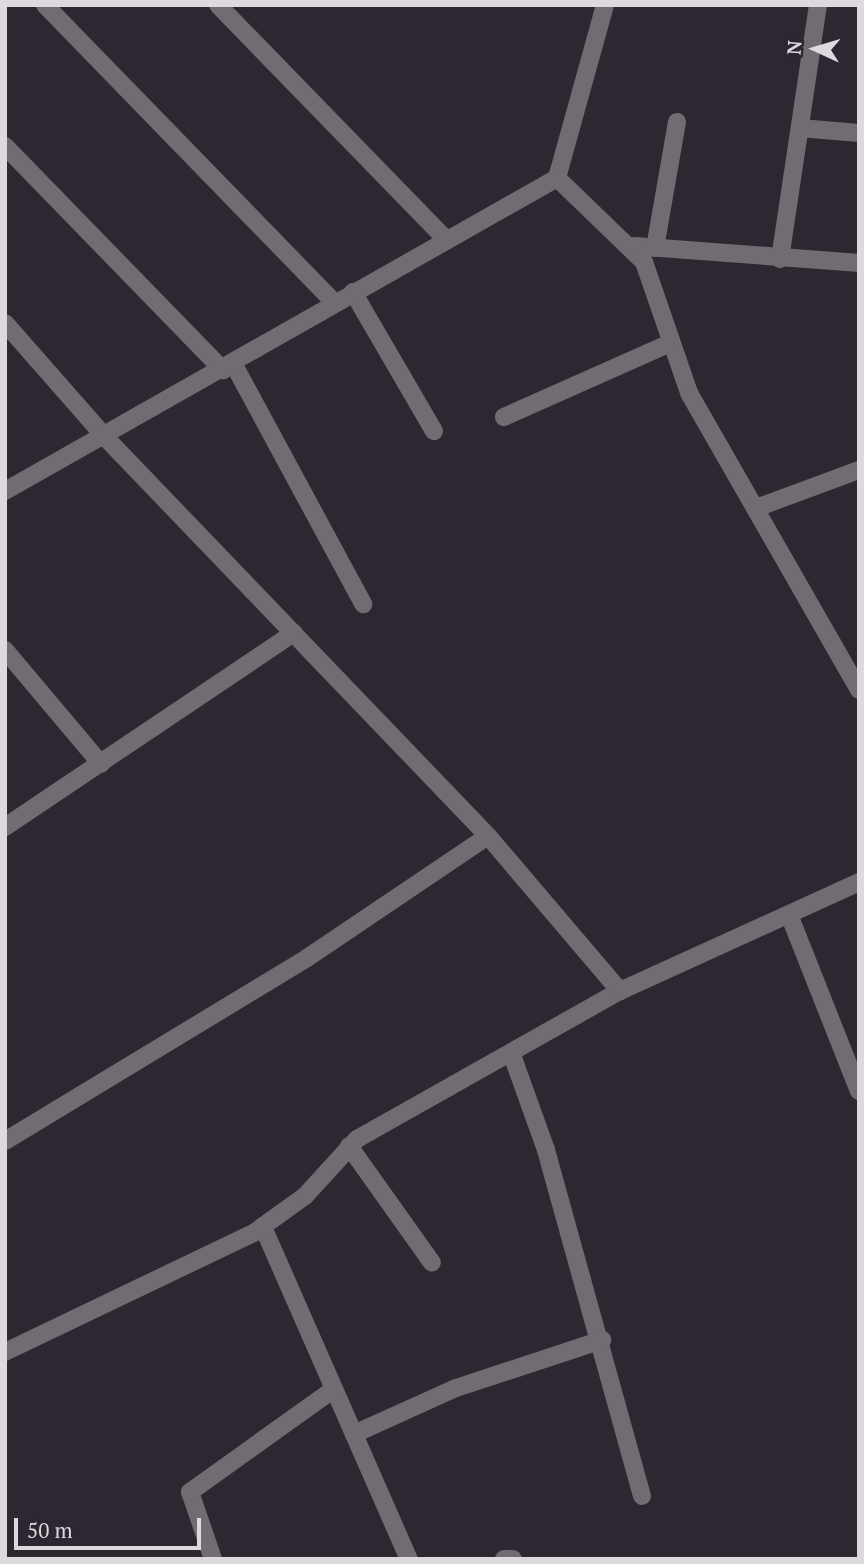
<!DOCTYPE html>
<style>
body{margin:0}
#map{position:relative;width:864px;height:1564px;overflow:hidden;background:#2e2630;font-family:"PT Serif",serif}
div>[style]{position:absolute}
.minor>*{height:18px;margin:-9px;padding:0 9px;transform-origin:9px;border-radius:9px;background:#716c72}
span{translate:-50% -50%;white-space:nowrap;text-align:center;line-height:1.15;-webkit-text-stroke:5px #2e2630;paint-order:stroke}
.frame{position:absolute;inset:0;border:7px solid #ded8df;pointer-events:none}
.north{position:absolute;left:780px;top:14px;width:70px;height:70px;-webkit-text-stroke:5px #2e2630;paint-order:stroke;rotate:274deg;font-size:19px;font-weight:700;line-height:28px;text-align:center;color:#ded8df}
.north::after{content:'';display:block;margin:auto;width:24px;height:32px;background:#ded8df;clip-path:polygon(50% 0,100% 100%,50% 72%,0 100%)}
.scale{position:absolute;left:14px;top:1518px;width:187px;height:32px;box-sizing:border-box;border:4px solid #ded8df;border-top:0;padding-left:9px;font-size:21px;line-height:24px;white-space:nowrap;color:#ded8df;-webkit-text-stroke:5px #2e2630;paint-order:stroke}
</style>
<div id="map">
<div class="minor">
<i style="left:45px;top:5px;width:416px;rotate:45.8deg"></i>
<i style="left:218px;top:5px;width:324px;rotate:45.8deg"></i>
<i style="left:605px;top:5px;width:180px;rotate:105.5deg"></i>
<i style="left:557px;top:178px;width:121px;rotate:44deg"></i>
<i style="left:644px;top:262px;width:139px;rotate:71deg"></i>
<i style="left:689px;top:393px;width:342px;rotate:60.2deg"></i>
<i style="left:800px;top:128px;width:59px;rotate:4.8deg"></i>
<i style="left:5px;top:146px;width:313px;rotate:45.8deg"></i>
<i style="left:634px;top:246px;width:226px;rotate:4.3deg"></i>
<i style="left:655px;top:248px;width:128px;rotate:-80.1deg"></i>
<i style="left:780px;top:259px;width:257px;rotate:-81.5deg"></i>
<i style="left:353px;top:292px;width:161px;rotate:59.8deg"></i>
<i style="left:5px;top:323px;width:152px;rotate:48.7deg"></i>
<i style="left:105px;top:437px;width:553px;rotate:46.17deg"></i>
<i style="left:488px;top:836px;width:204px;rotate:49.6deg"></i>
<i style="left:234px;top:365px;width:272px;rotate:61.6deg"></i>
<i style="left:504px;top:417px;width:182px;rotate:-24deg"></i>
<i style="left:5px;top:491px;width:635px;rotate:-29.55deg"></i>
<i style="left:756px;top:508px;width:110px;rotate:-20.3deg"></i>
<i style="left:5px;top:650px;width:149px;rotate:49.9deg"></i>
<i style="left:5px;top:827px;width:348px;rotate:-33.9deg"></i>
<i style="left:790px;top:917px;width:187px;rotate:68.4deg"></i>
<i style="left:512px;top:1055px;width:101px;rotate:70.3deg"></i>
<i style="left:546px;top:1150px;width:359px;rotate:74.5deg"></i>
<i style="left:5px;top:1141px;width:353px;rotate:-31.2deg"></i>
<i style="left:307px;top:958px;width:218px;rotate:-34deg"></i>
<i style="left:349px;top:1146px;width:143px;rotate:54.6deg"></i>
<i style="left:263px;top:1227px;width:363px;rotate:66.3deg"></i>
<i style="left:5px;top:1352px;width:277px;rotate:-25.6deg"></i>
<i style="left:255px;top:1232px;width:62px;rotate:-35.8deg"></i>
<i style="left:305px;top:1196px;width:77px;rotate:-47.6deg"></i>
<i style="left:357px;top:1139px;width:302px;rotate:-29.4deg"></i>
<i style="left:620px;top:991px;width:263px;rotate:-24.5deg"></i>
<i style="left:354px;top:1434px;width:112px;rotate:-24.3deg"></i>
<i style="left:456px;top:1388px;width:154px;rotate:-18.2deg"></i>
<i style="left:213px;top:1559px;width:71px;rotate:-108.9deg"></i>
<i style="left:190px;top:1492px;width:177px;rotate:-35.6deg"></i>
<i style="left:504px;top:1559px;width:9px"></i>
</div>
<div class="frame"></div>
<div class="north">N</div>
<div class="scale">50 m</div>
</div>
